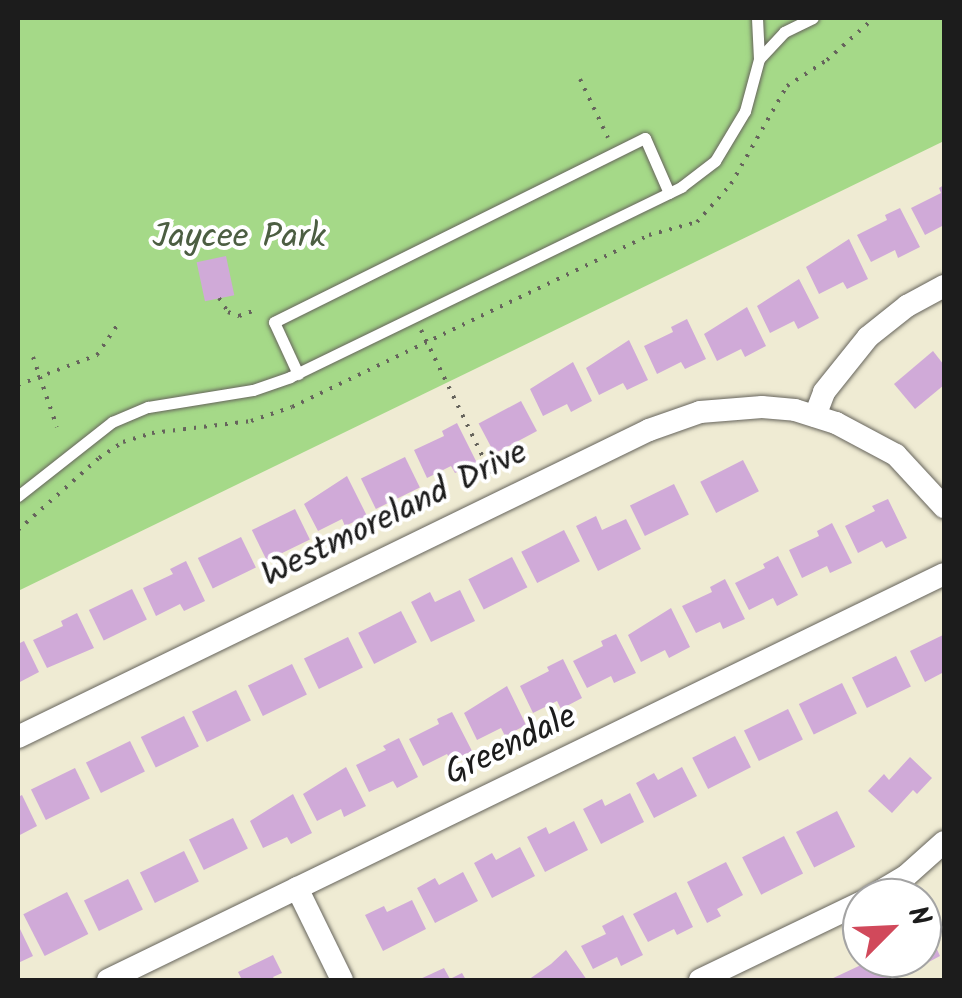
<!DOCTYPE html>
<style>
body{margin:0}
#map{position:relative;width:962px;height:998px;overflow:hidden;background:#efebd3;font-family:Kalam,sans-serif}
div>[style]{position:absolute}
.green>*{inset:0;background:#a5d988}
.building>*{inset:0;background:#d0aad8;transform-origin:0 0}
.path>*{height:4px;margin-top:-2px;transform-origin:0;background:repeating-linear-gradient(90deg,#66645c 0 2.5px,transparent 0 10.5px)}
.roads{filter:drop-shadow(0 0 2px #66645c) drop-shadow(0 0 2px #66645c)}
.lane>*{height:11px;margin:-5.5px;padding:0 5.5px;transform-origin:5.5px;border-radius:5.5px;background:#fff}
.street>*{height:22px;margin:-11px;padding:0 11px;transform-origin:11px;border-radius:11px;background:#fff}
span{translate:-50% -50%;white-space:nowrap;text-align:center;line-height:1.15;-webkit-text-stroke:8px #fff;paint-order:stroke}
.park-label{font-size:35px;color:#4c5e42}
.street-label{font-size:35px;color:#1c1c1c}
.frame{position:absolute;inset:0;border:20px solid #1c1c1c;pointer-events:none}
.north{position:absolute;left:842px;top:878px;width:100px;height:100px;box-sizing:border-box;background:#fff;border:2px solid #a4a4a4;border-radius:50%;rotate:66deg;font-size:28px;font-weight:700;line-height:40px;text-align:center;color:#1c1c1c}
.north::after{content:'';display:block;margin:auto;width:35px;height:45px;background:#d1495b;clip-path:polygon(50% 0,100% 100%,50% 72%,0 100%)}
</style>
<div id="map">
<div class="green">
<i style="clip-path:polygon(18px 18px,944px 18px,944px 141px,18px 591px)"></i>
</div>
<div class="building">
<i style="clip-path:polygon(944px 185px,944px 225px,925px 235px,911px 208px,941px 193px,939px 188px)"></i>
<i style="clip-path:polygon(900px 208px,920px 247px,898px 258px,895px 250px,871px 262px,857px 235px,887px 220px,885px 215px)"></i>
<i style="clip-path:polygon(849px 239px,868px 279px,847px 289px,843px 282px,819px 294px,806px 267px)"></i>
<i style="left:226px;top:256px;width:40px;height:30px;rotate:78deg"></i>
<i style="clip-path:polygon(799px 279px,819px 318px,798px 329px,794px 321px,770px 333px,757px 306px)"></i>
<i style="clip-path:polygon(747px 307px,766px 346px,745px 357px,741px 349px,717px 361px,704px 334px)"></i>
<i style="clip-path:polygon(687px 319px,706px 359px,685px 369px,681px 362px,657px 374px,644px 346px,673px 332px,671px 327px)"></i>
<i style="clip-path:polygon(629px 340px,648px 380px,627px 390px,623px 383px,599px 395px,586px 368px)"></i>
<i style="clip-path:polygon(933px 351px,944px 365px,944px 385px,915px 409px,894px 384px)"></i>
<i style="clip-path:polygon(573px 362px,592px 401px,571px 412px,567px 404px,543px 416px,530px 389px)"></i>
<i style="left:521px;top:401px;width:34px;height:48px;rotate:62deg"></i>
<i style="clip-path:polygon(457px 423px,477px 463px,455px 473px,451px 466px,427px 478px,414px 450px,444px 436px,442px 431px)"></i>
<i style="left:405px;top:457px;width:34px;height:49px;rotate:64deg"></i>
<i style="left:743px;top:460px;width:35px;height:48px;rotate:63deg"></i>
<i style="clip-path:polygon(347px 476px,367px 516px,345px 526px,342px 519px,318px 531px,304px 504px)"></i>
<i style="left:674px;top:484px;width:34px;height:49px;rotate:64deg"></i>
<i style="clip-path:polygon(888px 499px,907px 538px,886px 548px,882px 541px,858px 553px,845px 526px,875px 511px,872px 506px)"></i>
<i style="left:295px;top:509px;width:34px;height:48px;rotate:64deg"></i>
<i style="clip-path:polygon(596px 516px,602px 530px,626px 519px,641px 549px,598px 571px,576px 526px)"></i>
<i style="clip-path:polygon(832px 523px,852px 563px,830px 573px,827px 566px,802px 578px,789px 550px,819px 536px,817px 531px)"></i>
<i style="left:564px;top:530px;width:35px;height:48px;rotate:63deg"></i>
<i style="left:241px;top:537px;width:34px;height:48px;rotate:64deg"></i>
<i style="clip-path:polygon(778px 556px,798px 595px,777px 606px,773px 598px,749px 610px,735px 583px,765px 568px,763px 564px)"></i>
<i style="left:512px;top:557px;width:34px;height:49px;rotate:63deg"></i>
<i style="clip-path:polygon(186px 561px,205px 601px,184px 611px,180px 604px,156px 616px,143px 588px,173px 574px,170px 569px)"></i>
<i style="clip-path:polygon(725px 579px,745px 619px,723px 629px,720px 622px,696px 633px,682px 606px,712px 592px,710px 587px)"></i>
<i style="left:132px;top:589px;width:34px;height:48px;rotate:64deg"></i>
<i style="clip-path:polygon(460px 590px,475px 621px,431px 642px,411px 602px,430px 592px,435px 602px)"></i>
<i style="clip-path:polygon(671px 608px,690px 647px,669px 658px,665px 650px,641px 662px,628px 635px)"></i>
<i style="left:401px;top:611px;width:35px;height:48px;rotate:63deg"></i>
<i style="clip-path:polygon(77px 613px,94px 648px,47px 668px,33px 640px,63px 626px,61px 621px)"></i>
<i style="clip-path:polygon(616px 634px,636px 673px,614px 683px,611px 676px,587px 688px,573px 661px,603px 646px,601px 641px)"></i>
<i style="clip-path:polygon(943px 635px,944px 672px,925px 682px,910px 651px)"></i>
<i style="left:348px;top:637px;width:34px;height:49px;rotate:64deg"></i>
<i style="clip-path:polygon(24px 641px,39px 672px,18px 683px,18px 644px)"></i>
<i style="left:896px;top:656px;width:34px;height:49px;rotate:64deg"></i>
<i style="clip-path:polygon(563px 659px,582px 698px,561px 709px,557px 701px,533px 713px,520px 686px,549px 671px,547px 667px)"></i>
<i style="left:292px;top:664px;width:34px;height:49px;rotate:64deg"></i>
<i style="left:842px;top:683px;width:34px;height:48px;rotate:64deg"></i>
<i style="clip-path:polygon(507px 686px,526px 725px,505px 736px,501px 728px,477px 740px,464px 713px)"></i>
<i style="left:236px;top:690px;width:34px;height:49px;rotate:64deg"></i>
<i style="left:788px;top:709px;width:34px;height:49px;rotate:64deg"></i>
<i style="clip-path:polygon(452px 712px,472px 751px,451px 761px,447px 754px,423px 766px,409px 739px,439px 724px,437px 719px)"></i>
<i style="left:184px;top:716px;width:34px;height:48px;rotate:64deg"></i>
<i style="left:735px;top:736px;width:35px;height:48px;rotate:63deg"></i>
<i style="clip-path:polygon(399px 738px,418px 777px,397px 788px,393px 781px,369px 792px,356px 765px,386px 750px,383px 746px)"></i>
<i style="left:130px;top:741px;width:34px;height:49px;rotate:64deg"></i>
<i style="clip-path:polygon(910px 757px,932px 778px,917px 794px,913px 790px,892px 813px,868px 791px,884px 774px,889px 780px)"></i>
<i style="clip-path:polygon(346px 767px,366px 806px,344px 817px,341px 809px,317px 821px,303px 794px)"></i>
<i style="clip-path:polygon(682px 767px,697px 796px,654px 818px,636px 783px,654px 773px,658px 780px)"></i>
<i style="left:75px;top:768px;width:34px;height:49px;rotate:64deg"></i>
<i style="clip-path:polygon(630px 793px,644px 822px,601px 844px,583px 809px,602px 799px,605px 806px)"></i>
<i style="clip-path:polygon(293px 794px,312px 833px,291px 844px,287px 837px,263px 848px,250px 821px)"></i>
<i style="clip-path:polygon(22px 795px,37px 826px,18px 836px,18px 797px)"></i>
<i style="left:837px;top:811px;width:40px;height:46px;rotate:63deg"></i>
<i style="left:233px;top:818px;width:34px;height:49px;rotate:64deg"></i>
<i style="clip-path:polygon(574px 821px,588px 850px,545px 872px,527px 837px,546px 827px,549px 834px)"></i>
<i style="left:784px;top:836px;width:42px;height:47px;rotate:63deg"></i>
<i style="clip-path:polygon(520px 847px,535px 876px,492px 898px,474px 863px,492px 853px,496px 860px)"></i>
<i style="left:184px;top:851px;width:34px;height:49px;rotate:64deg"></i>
<i style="clip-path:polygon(726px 862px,743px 895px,717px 909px,721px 916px,707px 923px,687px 882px)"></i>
<i style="clip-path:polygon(463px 872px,478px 901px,435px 923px,417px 888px,435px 878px,439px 885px)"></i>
<i style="left:128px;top:879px;width:34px;height:49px;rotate:64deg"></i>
<i style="left:67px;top:892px;width:47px;height:49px;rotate:63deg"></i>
<i style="clip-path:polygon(676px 892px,693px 927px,677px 935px,674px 929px,648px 942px,633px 914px)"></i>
<i style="clip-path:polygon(412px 900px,426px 929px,383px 951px,365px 915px,384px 906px,387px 912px)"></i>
<i style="clip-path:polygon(623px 915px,643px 955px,621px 966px,617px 957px,593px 969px,581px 946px,606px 934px,602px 926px)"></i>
<i style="clip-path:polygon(926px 925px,940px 956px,925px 964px,922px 958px,897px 971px,891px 958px,922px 958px,922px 927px)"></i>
<i style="clip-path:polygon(20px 929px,33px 956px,18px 963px,18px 930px)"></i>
<i style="clip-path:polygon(566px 950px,587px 980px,528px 980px,551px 964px)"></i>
<i style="clip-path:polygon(273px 955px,282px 973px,273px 977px,275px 980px,242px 980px,238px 972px)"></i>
<i style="clip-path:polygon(862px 956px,879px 958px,888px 978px,829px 980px,861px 965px,857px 958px)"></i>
<i style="clip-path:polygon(444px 968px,450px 979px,462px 973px,466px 980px,418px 980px)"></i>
</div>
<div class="path">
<i style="left:580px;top:79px;width:65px;rotate:64.6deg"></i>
<i style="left:219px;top:298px;width:17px;rotate:57deg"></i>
<i style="left:228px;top:312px;width:12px;rotate:20deg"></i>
<i style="left:239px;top:316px;width:20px;rotate:-20deg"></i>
<i style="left:421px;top:330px;width:167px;rotate:64deg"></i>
<i style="left:33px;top:357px;width:74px;rotate:71.1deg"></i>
<i style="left:18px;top:385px;width:85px;rotate:-20.8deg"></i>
<i style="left:97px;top:355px;width:41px;rotate:-55.9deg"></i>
<i style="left:18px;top:530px;width:108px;rotate:-41.6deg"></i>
<i style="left:99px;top:458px;width:29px;rotate:-34deg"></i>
<i style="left:123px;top:442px;width:30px;rotate:-17deg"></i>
<i style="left:152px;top:433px;width:100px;rotate:-6.9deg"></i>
<i style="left:251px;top:421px;width:43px;rotate:-18.9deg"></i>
<i style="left:292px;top:407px;width:396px;rotate:-25.7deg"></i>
<i style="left:649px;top:235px;width:50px;rotate:-15.2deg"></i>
<i style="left:697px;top:222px;width:51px;rotate:-48.2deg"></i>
<i style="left:731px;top:184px;width:113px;rotate:-60.3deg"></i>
<i style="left:787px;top:86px;width:48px;rotate:-33deg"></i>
<i style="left:827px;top:60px;width:63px;rotate:-41.8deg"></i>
</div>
<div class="roads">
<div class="lane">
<i style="left:759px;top:59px;width:37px;rotate:-47deg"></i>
<i style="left:784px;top:32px;width:32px;rotate:-26deg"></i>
<i style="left:298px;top:374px;width:57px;rotate:-114.8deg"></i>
<i style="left:274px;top:322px;width:414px;rotate:-26.4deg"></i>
<i style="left:645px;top:138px;width:60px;rotate:66.4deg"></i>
<i style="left:18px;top:496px;width:120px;rotate:-38.2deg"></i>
<i style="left:112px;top:422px;width:39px;rotate:-23deg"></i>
<i style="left:148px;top:407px;width:106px;rotate:-9.2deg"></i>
<i style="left:253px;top:390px;width:39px;rotate:-19deg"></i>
<i style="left:290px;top:377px;width:435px;rotate:-25.9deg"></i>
<i style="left:681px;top:187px;width:43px;rotate:-37.4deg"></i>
<i style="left:715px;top:161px;width:58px;rotate:-59deg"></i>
<i style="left:745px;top:111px;width:54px;rotate:-74.9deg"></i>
<i style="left:759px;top:59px;width:41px;rotate:-92.8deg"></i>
</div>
<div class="street">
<i style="left:815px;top:416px;width:26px;rotate:-69deg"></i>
<i style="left:824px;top:392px;width:70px;rotate:-51.3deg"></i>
<i style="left:868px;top:337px;width:50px;rotate:-38.5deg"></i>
<i style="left:907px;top:306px;width:42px;rotate:-28.4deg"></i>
<i style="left:18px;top:737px;width:702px;rotate:-25.94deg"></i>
<i style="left:649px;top:430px;width:54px;rotate:-19.4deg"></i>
<i style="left:700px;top:412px;width:62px;rotate:-4.6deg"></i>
<i style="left:762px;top:407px;width:33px;rotate:5deg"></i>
<i style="left:795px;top:410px;width:43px;rotate:17.6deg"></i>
<i style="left:836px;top:423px;width:68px;rotate:28.1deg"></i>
<i style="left:896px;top:455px;width:71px;rotate:47.3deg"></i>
<i style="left:297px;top:888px;width:102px;rotate:63.9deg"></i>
<i style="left:869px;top:898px;width:43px;rotate:-30.7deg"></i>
<i style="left:906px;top:876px;width:51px;rotate:-41.8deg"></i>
<i style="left:108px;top:980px;width:929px;rotate:-25.9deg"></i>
<i style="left:700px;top:980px;width:180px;rotate:-25.7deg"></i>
</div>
</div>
<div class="park-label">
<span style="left:239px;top:238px">Jaycee Park</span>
</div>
<div class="street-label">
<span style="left:395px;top:515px;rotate:-26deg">Westmoreland Drive</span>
<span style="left:511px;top:746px;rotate:-26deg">Greendale</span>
</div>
<div class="frame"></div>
<div class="north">N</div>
</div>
